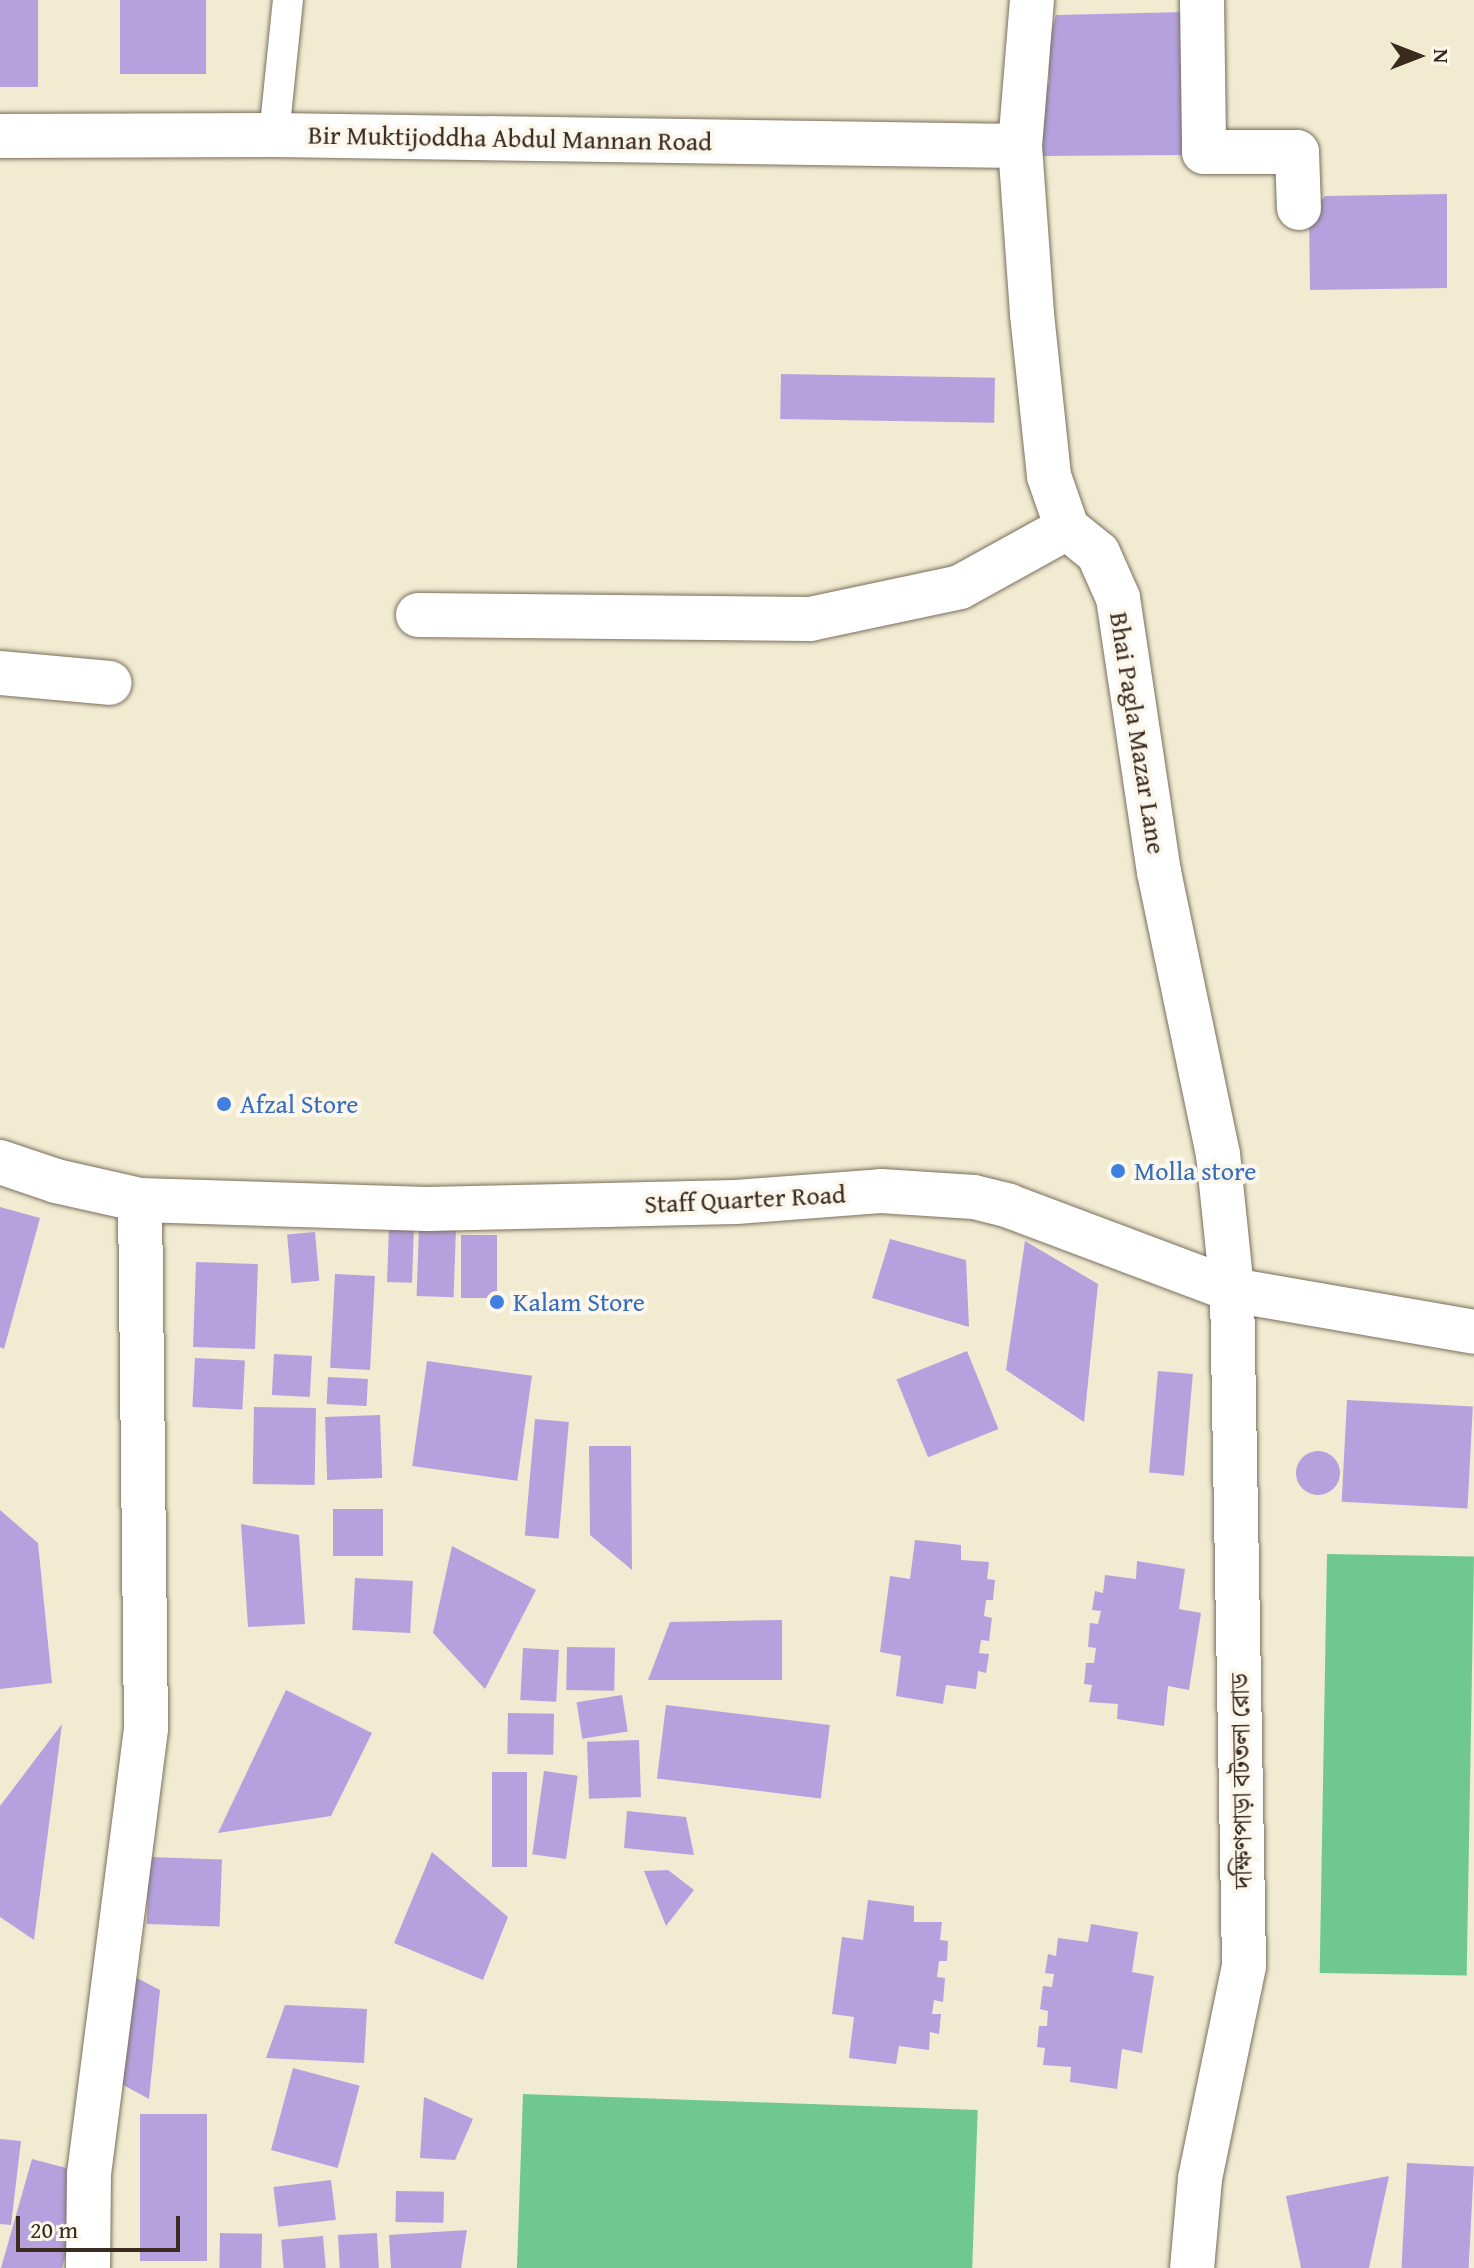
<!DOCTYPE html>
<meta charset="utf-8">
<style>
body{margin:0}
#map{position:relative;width:1474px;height:2268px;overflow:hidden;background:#f1ebd2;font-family:"Gentium Book Plus","Noto Serif Bengali",serif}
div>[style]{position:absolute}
.green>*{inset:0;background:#6fc88e;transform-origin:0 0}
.building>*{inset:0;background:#b5a1de;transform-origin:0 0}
.round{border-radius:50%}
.roads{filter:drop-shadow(0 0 2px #7b6e5d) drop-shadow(0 0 2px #7b6e5d)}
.lane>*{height:30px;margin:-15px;padding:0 15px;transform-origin:15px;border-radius:15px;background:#fff}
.street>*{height:44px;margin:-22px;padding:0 22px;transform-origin:22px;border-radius:22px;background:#fff}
.secondary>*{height:44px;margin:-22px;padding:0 22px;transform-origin:22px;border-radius:22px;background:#fff}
.dots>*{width:22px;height:22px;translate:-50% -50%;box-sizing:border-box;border:4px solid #fbf7ec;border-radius:50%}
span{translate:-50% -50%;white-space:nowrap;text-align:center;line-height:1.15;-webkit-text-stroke:8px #fbf7ec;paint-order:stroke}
.street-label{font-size:26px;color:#3b2a1e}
.shop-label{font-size:26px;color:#366cbe}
.left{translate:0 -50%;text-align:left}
.north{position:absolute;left:1378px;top:16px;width:80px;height:80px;-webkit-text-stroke:6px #fbf7ec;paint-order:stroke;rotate:90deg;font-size:22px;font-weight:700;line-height:32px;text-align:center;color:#3b2a1e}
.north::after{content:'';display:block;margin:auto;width:28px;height:36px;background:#3b2a1e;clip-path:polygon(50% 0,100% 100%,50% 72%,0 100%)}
.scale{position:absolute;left:16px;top:2216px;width:164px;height:36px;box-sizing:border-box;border:4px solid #3b2a1e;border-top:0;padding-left:10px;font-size:24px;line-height:28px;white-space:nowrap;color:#3b2a1e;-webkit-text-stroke:6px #fbf7ec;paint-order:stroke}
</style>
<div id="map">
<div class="green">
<i style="left:1327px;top:1554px;width:147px;height:419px;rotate:1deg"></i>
<i style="left:523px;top:2094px;width:455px;height:174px;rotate:2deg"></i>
</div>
<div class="building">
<i style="left:0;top:0;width:38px;height:87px"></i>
<i style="left:120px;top:0;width:86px;height:74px"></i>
<i style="clip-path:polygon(1187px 12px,1186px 155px,1039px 156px,1037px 86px,1049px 84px,1049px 40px,1056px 15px)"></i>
<i style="clip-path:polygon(1447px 194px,1447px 288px,1310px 290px,1309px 215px,1325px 196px)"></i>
<i style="left:781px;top:374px;width:214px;height:45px;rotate:1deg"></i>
<i style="clip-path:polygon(0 1207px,40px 1218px,4px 1349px,0 1347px)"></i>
<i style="left:389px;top:1226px;width:25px;height:56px;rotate:2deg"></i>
<i style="left:419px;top:1227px;width:37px;height:69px;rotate:2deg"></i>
<i style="left:315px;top:1232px;width:49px;height:28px;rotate:85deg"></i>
<i style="left:461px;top:1235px;width:36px;height:63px"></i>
<i style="clip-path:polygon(890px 1239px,966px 1260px,969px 1327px,872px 1298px)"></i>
<i style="clip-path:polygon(1025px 1241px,1098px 1284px,1084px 1422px,1006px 1370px)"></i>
<i style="left:196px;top:1262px;width:62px;height:85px;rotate:2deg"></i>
<i style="left:335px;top:1274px;width:40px;height:94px;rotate:3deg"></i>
<i style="left:967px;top:1351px;width:84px;height:76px;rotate:68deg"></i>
<i style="left:274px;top:1354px;width:38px;height:41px;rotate:3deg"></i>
<i style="left:195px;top:1358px;width:50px;height:49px;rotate:3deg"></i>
<i style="left:427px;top:1361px;width:106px;height:106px;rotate:8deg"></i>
<i style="left:1158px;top:1371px;width:35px;height:102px;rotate:5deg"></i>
<i style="left:328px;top:1377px;width:40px;height:27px;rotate:3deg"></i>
<i style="left:1347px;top:1400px;width:126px;height:102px;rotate:3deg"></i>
<i style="left:254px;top:1407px;width:62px;height:77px;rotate:1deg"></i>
<i style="left:380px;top:1415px;width:63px;height:55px;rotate:88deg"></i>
<i style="left:535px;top:1419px;width:34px;height:117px;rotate:5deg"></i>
<i style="clip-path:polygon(589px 1446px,631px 1446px,632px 1570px,590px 1535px)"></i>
<i class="round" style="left:1296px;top:1451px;width:44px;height:44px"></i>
<i style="left:383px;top:1509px;width:47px;height:50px;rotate:90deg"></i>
<i style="clip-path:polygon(0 1510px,38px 1543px,52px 1683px,0 1689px)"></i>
<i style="clip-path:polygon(241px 1524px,299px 1535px,305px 1624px,248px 1627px)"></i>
<i style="clip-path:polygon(915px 1540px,961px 1545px,961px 1560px,989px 1562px,987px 1579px,995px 1580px,993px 1600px,986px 1600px,984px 1616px,992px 1618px,989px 1641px,981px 1640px,979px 1653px,989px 1654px,986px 1673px,978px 1671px,976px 1689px,946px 1685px,943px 1704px,896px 1696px,901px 1656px,880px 1652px,890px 1576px,910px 1579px)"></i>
<i style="clip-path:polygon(452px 1546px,536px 1590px,485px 1689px,433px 1633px)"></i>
<i style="clip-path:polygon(1137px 1561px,1185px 1569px,1179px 1609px,1201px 1613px,1189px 1690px,1168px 1686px,1164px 1726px,1117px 1719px,1118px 1704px,1089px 1702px,1092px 1685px,1084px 1684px,1086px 1663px,1094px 1663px,1096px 1648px,1088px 1647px,1090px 1623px,1098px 1624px,1101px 1611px,1092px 1610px,1095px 1591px,1103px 1593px,1105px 1575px,1136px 1579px)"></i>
<i style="left:355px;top:1578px;width:58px;height:52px;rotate:3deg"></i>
<i style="clip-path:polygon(782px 1620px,782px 1680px,648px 1680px,670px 1622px)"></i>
<i style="left:567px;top:1647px;width:48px;height:43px;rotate:1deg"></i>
<i style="left:523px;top:1648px;width:36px;height:52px;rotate:3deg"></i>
<i style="clip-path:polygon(286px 1690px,372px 1733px,331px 1816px,218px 1833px)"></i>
<i style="left:622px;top:1695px;width:37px;height:46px;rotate:81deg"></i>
<i style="left:666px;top:1705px;width:165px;height:74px;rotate:7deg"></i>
<i style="left:508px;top:1713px;width:46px;height:41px;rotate:1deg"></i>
<i style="clip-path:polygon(62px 1724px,34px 1940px,0 1917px,0 1806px)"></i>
<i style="left:639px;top:1740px;width:57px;height:52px;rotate:88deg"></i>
<i style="left:544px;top:1771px;width:34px;height:84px;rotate:8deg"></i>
<i style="left:492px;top:1772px;width:35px;height:95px"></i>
<i style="clip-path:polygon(627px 1811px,686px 1817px,694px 1855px,624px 1848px)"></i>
<i style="clip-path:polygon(432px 1852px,508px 1917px,483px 1980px,394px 1943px)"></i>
<i style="left:149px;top:1857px;width:73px;height:67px;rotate:2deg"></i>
<i style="clip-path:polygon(668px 1870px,694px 1890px,666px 1926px,644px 1871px)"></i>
<i style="clip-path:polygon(868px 1900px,914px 1906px,914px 1922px,942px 1922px,940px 1940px,948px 1941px,947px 1961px,939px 1961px,937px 1977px,945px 1978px,943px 2002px,934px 2000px,932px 2014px,941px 2014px,939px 2034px,930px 2032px,929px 2050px,899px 2046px,896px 2064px,849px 2058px,854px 2017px,832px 2014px,842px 1937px,863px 1940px)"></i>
<i style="clip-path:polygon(1091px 1924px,1138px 1932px,1132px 1972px,1154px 1976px,1142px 2053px,1122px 2049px,1117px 2089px,1070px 2082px,1071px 2067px,1043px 2065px,1045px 2048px,1037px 2047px,1039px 2026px,1047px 2026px,1048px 2011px,1040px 2009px,1043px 1986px,1052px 1987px,1054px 1974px,1045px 1973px,1048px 1954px,1056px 1956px,1058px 1938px,1088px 1942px)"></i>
<i style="clip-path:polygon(116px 1967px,160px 1990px,149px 2099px,105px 2075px)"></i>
<i style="clip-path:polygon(285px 2005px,367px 2009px,364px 2063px,266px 2058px)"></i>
<i style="left:293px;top:2068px;width:69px;height:85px;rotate:15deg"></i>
<i style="clip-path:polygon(424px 2097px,473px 2119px,455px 2160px,420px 2158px)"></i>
<i style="left:140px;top:2114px;width:67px;height:147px"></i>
<i style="clip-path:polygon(0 2139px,21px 2141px,11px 2225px,0 2224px)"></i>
<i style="clip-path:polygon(32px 2159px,89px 2174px,62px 2268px,1px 2268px)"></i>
<i style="left:1407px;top:2163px;width:67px;height:105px;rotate:3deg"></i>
<i style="clip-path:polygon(1389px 2176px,1369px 2268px,1301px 2268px,1286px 2196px)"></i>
<i style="left:331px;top:2180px;width:40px;height:58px;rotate:83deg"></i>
<i style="left:396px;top:2191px;width:48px;height:31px;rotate:1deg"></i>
<i style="clip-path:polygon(467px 2230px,461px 2268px,391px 2268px,389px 2235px)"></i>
<i style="left:220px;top:2233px;width:42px;height:35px;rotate:1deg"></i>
<i style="left:377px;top:2233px;width:35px;height:39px;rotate:87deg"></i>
<i style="left:323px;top:2236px;width:32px;height:42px;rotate:85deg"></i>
</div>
<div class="roads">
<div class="lane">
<i style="left:274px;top:135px;width:136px;rotate:-84.1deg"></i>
</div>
<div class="street">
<i style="left:1032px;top:0;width:146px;rotate:94.7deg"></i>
<i style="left:1020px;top:146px;width:168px;rotate:85.9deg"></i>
<i style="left:1032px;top:314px;width:163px;rotate:84deg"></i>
<i style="left:1049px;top:476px;width:55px;rotate:70.9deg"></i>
<i style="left:1067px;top:528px;width:40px;rotate:39deg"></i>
<i style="left:1098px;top:553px;width:49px;rotate:66deg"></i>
<i style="left:1118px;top:598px;width:277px;rotate:81.5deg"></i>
<i style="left:1159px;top:872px;width:288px;rotate:78.2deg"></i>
<i style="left:1218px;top:1154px;width:137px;rotate:84.1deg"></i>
<i style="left:1232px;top:1290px;width:676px;rotate:88.98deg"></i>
<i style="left:1244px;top:1966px;width:217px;rotate:101.7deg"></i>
<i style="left:1200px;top:2179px;width:89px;rotate:95.1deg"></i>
<i style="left:1202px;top:0;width:152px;rotate:89.2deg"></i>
<i style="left:1204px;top:152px;width:93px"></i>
<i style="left:1297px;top:152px;width:56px;rotate:88deg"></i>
<i style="left:0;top:136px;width:274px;rotate:-0.2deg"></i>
<i style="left:274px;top:135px;width:746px;rotate:0.84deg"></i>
<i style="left:418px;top:615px;width:392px;rotate:0.6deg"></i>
<i style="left:810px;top:619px;width:153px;rotate:-12deg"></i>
<i style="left:960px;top:587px;width:122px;rotate:-28.9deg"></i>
<i style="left:0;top:673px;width:110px;rotate:5.2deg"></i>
<i style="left:88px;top:2268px;width:94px;rotate:-89.4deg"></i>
<i style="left:89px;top:2174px;width:450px;rotate:-82.7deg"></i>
<i style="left:146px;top:1728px;width:528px;rotate:-90.65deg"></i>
</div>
<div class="secondary">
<i style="left:0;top:1162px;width:59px;rotate:18.7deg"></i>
<i style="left:56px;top:1181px;width:86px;rotate:12.7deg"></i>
<i style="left:140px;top:1200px;width:287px;rotate:1.8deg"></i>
<i style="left:427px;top:1209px;width:309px;rotate:-1.3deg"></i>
<i style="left:736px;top:1202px;width:145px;rotate:-4.3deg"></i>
<i style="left:881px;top:1191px;width:93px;rotate:3.7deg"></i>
<i style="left:974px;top:1197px;width:36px;rotate:14deg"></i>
<i style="left:1009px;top:1206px;width:238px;rotate:20.6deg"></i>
<i style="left:1232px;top:1290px;width:246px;rotate:9.8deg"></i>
</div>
</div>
<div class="dots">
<i style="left:224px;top:1104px;background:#3f7fe0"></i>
<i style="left:1118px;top:1171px;background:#3f7fe0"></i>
<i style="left:497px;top:1302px;background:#3f7fe0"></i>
</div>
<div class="street-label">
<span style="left:510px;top:138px;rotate:1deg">Bir Muktijoddha Abdul Mannan Road</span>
<span style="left:1138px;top:733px;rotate:81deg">Bhai Pagla Mazar Lane</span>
<span style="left:745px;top:1199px;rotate:-3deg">Staff Quarter Road</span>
<span style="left:1241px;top:1781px;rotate:-91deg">দক্ষিণপাড়া বটতলা রোড</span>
</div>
<div class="shop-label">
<span class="left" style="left:240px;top:1104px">Afzal Store</span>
<span class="left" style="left:1134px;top:1171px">Molla store</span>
<span class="left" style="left:513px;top:1302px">Kalam Store</span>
</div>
<div class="north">N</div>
<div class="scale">20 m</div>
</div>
